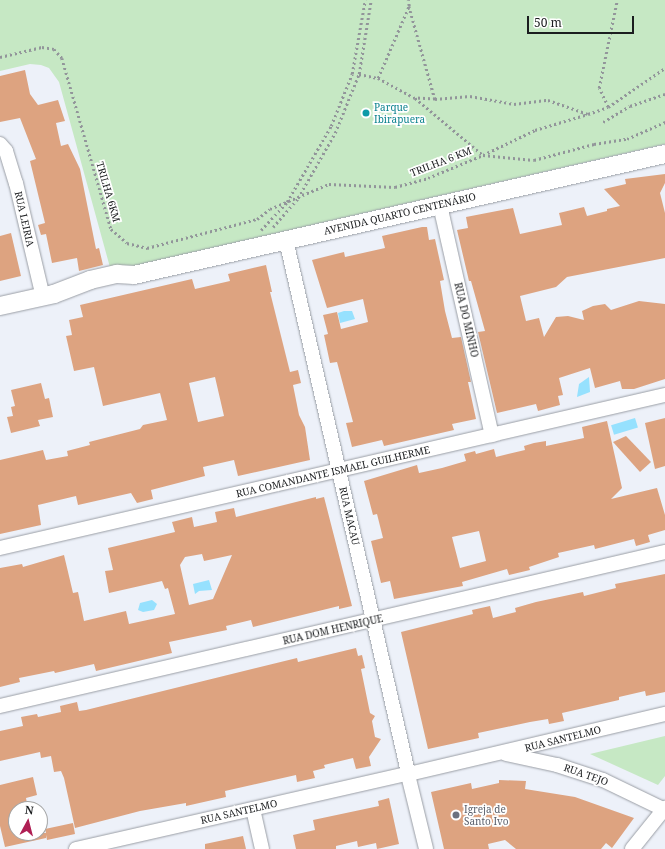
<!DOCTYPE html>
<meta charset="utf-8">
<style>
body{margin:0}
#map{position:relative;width:665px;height:849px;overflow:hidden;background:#edf1f9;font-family:"Noto Serif",serif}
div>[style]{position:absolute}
.green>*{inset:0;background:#c6e8c4}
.water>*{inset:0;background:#96e1fe;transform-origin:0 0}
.building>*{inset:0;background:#dda380}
.path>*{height:2.5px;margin-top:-1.25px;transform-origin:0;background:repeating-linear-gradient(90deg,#92959a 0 2px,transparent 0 5px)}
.roads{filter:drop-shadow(0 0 1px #9a9ea5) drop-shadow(0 0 1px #9a9ea5)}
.minor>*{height:14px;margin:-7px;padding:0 7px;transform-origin:7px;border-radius:7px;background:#fff}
.tertiary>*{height:18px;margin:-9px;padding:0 9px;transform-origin:9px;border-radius:9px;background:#fff}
.dots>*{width:11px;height:11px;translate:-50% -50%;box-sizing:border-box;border:2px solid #fff;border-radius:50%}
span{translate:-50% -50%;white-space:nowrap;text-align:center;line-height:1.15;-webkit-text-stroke:3.5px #fff;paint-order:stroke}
.culture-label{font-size:10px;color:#0d838f}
.left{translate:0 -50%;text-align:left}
.street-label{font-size:10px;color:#1b1d1f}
.worship-label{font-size:10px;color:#5b616d}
.north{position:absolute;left:8px;top:801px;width:40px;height:40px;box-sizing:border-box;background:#fff;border:1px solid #a4a5a5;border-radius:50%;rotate:7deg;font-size:11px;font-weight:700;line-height:16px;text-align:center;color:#1b1d1f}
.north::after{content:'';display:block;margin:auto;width:14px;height:18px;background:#af1f54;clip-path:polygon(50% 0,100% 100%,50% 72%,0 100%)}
.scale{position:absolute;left:527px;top:16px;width:107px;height:18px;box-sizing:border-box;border:2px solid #1b1d1f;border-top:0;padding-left:5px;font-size:12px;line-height:14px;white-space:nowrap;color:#1b1d1f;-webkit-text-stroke:3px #fff;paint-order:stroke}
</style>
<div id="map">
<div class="green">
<i style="clip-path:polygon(0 0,665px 0,665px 144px,111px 271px,59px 82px,49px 68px,41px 65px,30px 64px,0 71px)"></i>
<i style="clip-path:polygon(665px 736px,665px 776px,658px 785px,590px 754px)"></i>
</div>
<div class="water">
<i style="clip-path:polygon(344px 311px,352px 311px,355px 319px,340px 323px,338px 313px)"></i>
<i style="clip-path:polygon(589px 377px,590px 392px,577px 397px,579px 384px)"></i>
<i style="left:635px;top:418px;width:10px;height:25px;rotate:73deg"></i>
<i style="clip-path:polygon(209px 580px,212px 590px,199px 591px,195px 594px,193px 584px)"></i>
<i style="clip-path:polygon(152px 600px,157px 604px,154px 610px,143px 612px,138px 610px,140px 603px)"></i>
</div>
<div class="building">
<i style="clip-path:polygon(25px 70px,30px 94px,38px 105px,58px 100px,65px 121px,56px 123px,61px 146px,68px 144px,80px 169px,96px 249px,99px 248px,103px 265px,79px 271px,77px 258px,52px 263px,46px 234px,41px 235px,38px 225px,45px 223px,30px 161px,36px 159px,20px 118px,0 122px,0 76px)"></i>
<i style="clip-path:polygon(665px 174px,665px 183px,660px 193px,665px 213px,665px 258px,567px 277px,556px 287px,520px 296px,526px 321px,539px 318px,544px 337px,556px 317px,568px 316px,584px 320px,582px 311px,593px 306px,605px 304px,611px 310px,639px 301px,665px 304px,665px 379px,634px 389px,622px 389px,620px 381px,595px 388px,590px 368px,559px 378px,563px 395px,558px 396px,560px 405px,538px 411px,536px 404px,497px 413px,478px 332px,485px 331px,471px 281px,469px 281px,457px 230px,468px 228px,466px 217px,513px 208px,520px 234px,562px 225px,559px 213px,584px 207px,587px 216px,607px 211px,607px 209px,620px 206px,604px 189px,626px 184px,625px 179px)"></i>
<i style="clip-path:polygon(422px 227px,427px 227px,429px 240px,435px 239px,444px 280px,440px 281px,445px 311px,452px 338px,461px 337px,471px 382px,468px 382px,476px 419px,452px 424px,454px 430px,384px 446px,382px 440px,352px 447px,346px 423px,353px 422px,337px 362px,330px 363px,324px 335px,328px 334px,323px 315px,337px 312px,341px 329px,368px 322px,363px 299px,327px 308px,312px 260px,344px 252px,345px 257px,385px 248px,382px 236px)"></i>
<i style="clip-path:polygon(11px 233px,21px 276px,0 281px,0 236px)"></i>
<i style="clip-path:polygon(evenodd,266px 265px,272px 292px,270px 292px,290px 372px,298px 370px,301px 383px,293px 385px,299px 415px,305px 427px,310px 460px,238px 476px,234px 460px,203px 467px,205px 476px,151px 490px,153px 499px,137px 503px,131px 493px,78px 505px,76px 496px,38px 505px,41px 525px,0 534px,0 460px,43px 450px,46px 460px,68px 456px,67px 451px,90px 445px,89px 442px,140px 429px,143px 425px,167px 420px,160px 393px,103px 406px,94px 367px,74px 371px,66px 336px,72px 335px,69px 320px,83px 317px,80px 305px,192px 279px,195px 289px,230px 281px,228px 274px,266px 265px,215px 377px,224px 416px,198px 422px,189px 383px,215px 377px)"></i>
<i style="clip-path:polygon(41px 383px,45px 399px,49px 398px,53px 417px,38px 420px,40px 426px,11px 433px,7px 417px,13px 416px,11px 407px,15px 406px,11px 390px)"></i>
<i style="clip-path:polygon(665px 418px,665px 466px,655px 469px,645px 423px)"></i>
<i style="clip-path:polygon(evenodd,607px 421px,622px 488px,611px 499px,657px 488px,665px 515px,665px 530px,648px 535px,650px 542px,636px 546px,634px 539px,595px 549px,594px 545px,558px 553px,559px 557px,529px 567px,530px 570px,509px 575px,507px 569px,462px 582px,463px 586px,394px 599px,390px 581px,381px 583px,371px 541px,383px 538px,377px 514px,373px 515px,364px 481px,417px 465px,419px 473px,442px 468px,466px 461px,464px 454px,475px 451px,476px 454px,494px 449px,496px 457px,525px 450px,524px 446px,534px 443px,546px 441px,546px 446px,584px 438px,582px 427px,607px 421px,479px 531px,486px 561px,460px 568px,452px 537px,479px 531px)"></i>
<i style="clip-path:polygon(626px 436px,651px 462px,640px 472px,613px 442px)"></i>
<i style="clip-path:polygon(evenodd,316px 497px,316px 499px,324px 497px,352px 606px,339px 609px,339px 606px,253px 627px,251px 620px,226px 626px,227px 630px,169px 642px,172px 653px,96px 671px,94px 664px,55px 673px,54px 671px,19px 678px,20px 682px,0 687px,0 568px,22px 564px,23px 567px,64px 555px,73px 593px,78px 592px,84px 621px,126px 611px,129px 624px,175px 614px,168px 588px,165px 589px,162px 581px,109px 593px,105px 571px,113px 570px,108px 548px,175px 532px,172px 522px,192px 517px,194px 527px,217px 522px,215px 512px,234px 508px,236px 517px,316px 497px,202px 554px,204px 561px,232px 555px,213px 599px,189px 605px,180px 565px,185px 557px,202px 554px)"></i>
<i style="clip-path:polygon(665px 574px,665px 692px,646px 696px,645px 691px,619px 697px,619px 700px,562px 713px,564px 721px,549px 724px,548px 719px,530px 722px,478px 733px,479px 738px,428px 749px,401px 632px,473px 614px,472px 610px,490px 606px,493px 618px,516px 612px,515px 608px,536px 602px,583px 592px,584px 596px,616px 588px,615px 584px)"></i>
<i style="clip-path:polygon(356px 648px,358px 656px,362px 655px,365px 668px,361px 669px,370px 713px,375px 716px,372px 721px,375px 737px,381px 739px,369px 757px,371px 766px,356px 769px,353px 758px,324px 765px,325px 768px,313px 771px,315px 778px,297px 782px,296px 775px,225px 791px,226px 797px,186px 806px,186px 803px,140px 811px,75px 828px,64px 778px,61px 771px,54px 772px,51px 756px,41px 758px,40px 752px,0 761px,0 731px,23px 726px,21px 717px,37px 714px,38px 717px,61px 712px,60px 706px,77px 702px,79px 711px,86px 710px,297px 658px,298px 662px)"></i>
<i style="clip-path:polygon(33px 777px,37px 795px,26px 798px,28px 809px,16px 809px,16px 833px,46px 833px,45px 829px,73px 823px,75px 834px,47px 840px,46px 835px,46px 838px,5px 847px,0 826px,0 785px)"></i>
<i style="clip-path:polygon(499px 780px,526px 781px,525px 789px,575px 797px,634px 818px,612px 848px,606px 843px,601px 849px,516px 849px,505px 840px,488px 844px,489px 849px,444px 849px,431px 792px,471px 783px,472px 789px,499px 783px)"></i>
<i style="clip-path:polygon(389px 798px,399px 844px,377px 849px,376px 843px,358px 847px,357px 841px,336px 846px,336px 849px,296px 849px,293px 835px,315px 830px,313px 820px,379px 806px,378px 801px)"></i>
<i style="clip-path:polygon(243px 836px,246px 849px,205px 849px,205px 844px)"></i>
</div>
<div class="path">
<i style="left:409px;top:6px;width:97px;rotate:74.4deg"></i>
<i style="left:435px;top:99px;width:19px;rotate:-177deg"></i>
<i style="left:0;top:57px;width:43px;rotate:-13.4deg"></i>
<i style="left:42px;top:47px;width:12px;rotate:9deg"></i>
<i style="left:54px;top:49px;width:12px;rotate:48deg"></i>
<i style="left:62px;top:58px;width:178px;rotate:74deg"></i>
<i style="left:111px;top:229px;width:21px;rotate:41deg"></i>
<i style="left:127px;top:243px;width:21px;rotate:14deg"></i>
<i style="left:147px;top:248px;width:114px;rotate:-14.8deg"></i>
<i style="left:257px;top:219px;width:16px;rotate:-38deg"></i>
<i style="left:270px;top:209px;width:64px;rotate:-23deg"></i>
<i style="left:329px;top:184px;width:66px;rotate:2.6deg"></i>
<i style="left:395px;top:187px;width:34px;rotate:-15deg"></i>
<i style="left:428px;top:178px;width:60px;rotate:-22.7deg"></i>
<i style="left:483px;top:155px;width:51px;rotate:5.6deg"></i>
<i style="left:534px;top:160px;width:62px;rotate:-14.9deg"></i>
<i style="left:594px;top:144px;width:33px;rotate:-9deg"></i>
<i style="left:627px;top:139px;width:42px;rotate:-24.1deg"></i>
<i style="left:359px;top:74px;width:19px;rotate:12deg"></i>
<i style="left:378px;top:78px;width:78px;rotate:-66.7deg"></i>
<i style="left:409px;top:6px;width:6px;rotate:-99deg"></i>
<i style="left:378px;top:78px;width:42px;rotate:28.4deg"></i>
<i style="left:415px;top:98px;width:89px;rotate:40deg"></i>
<i style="left:483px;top:155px;width:58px;rotate:-25.7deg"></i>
<i style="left:535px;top:130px;width:55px;rotate:-16.8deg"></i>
<i style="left:435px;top:99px;width:35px;rotate:-5deg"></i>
<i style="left:470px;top:96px;width:45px;rotate:10.3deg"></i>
<i style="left:514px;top:104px;width:34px;rotate:-7deg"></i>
<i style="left:548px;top:100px;width:42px;rotate:19.3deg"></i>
<i style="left:588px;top:114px;width:21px;rotate:-19deg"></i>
<i style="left:608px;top:107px;width:69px;rotate:-34.4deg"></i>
<i style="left:608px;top:107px;width:21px;rotate:-115deg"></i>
<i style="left:599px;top:88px;width:90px;rotate:-78.4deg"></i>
<i style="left:603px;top:122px;width:31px;rotate:-31deg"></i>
<i style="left:630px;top:106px;width:37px;rotate:-19deg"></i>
<i style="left:273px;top:227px;width:38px;rotate:-49deg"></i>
<i style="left:298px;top:198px;width:75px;rotate:-60.4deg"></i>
<i style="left:335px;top:133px;width:64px;rotate:-67.9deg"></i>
<i style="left:359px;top:74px;width:75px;rotate:-80.8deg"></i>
<i style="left:261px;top:230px;width:38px;rotate:-47deg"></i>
<i style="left:287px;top:202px;width:88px;rotate:-59.9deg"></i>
<i style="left:331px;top:126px;width:56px;rotate:-68deg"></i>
<i style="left:352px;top:74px;width:75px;rotate:-80deg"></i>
</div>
<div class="roads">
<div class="minor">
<i style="left:0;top:144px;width:9px;rotate:49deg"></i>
<i style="left:6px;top:151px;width:34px;rotate:73deg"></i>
<i style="left:16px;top:183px;width:117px;rotate:76.7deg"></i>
<i style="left:440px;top:205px;width:236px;rotate:77.3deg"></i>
<i style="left:286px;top:240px;width:542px;rotate:77.09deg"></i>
<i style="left:0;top:548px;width:682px;rotate:-12.96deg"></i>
<i style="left:0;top:706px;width:683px;rotate:-13.04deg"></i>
<i style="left:506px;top:754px;width:52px;rotate:12.2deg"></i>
<i style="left:557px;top:765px;width:48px;rotate:18.1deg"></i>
<i style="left:603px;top:780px;width:69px;rotate:25.8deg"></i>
<i style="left:413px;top:773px;width:259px;rotate:-13.2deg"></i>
<i style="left:409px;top:779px;width:72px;rotate:76.3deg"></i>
<i style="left:253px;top:809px;width:41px;rotate:77.3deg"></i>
<i style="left:76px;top:849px;width:335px;rotate:-12.8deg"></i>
<i style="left:632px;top:849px;width:53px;rotate:-51.2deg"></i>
</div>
<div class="tertiary">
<i style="left:0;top:306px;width:55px;rotate:-12.5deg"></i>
<i style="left:54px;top:294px;width:39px;rotate:-21deg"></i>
<i style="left:90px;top:280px;width:28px;rotate:-13deg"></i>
<i style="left:117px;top:274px;width:17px;rotate:3deg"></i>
<i style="left:134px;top:275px;width:545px;rotate:-12.84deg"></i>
</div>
</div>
<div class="dots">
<i style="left:366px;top:113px;background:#0f9aa8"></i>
<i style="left:456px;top:815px;background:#6b7280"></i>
</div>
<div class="culture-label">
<span class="left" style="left:374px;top:113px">Parque<br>Ibirapuera</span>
</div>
<div class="street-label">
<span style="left:441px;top:162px;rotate:-21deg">TRILHA 6 KM</span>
<span style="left:108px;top:192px;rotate:74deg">TRILHA 6KM</span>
<span style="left:400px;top:214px;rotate:-13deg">AVENIDA QUARTO CENTENÁRIO</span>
<span style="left:24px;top:219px;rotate:77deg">RUA LEIRIA</span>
<span style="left:466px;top:320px;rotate:77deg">RUA DO MINHO</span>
<span style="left:333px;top:472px;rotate:-13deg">RUA COMANDANTE ISMAEL GUILHERME</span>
<span style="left:349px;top:516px;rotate:77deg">RUA MACAU</span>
<span style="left:333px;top:630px;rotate:-13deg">RUA DOM HENRIQUE</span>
<span style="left:563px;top:739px;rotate:-14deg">RUA SANTELMO</span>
<span style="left:586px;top:775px;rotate:19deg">RUA TEJO</span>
<span style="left:239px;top:812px;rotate:-13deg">RUA SANTELMO</span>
</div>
<div class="worship-label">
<span class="left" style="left:464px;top:815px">Igreja de<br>Santo Ivo</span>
</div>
<div class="north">N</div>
<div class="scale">50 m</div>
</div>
